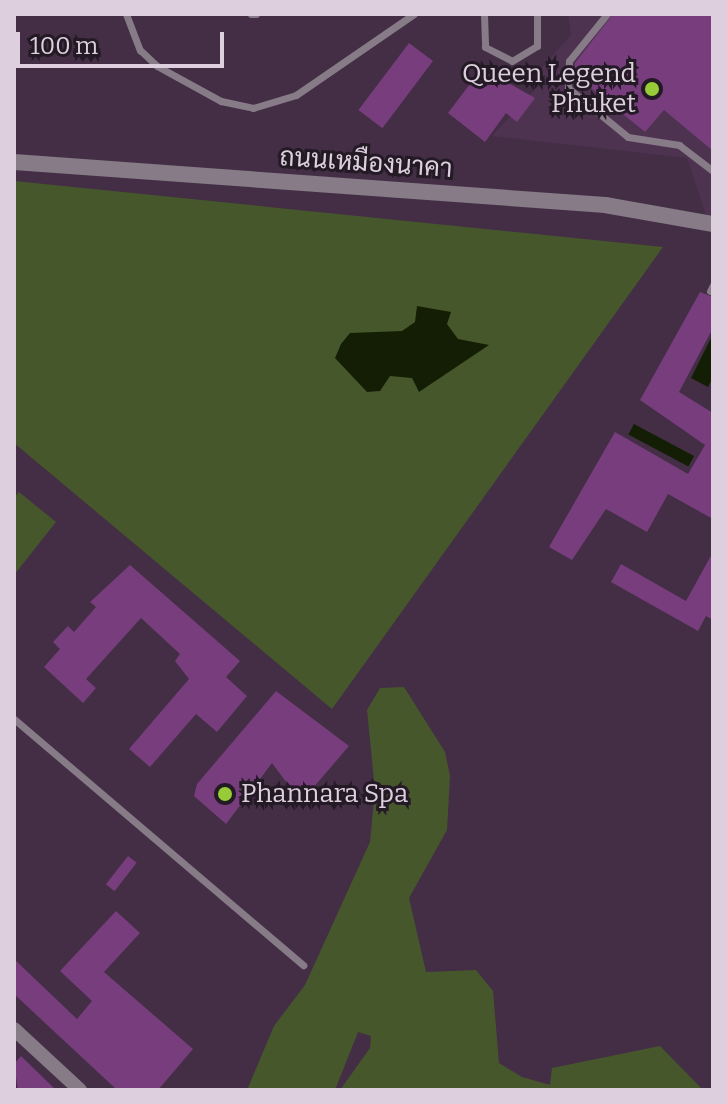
<!DOCTYPE html>
<meta charset="utf-8">
<style>
body{margin:0}
#map{position:relative;width:727px;height:1104px;overflow:hidden;background:#432e45;font-family:Bitter,Sarabun,serif}
div>[style]{position:absolute}
.built>*{inset:0;background:#4d3350}
.green>*{inset:0;background:#46582b}
.water>*{inset:0;background:#141e04;transform-origin:0 0}
.building>*{inset:0;background:#773d7d;transform-origin:0 0}
.service>*{height:7px;margin:-3.5px;padding:0 3.5px;transform-origin:3.5px;border-radius:3.5px;background:#867b87}
.minor>*{height:14px;margin:-7px;padding:0 7px;transform-origin:7px;border-radius:7px;background:#867b87}
.tertiary>*{height:16px;margin:-8px;padding:0 8px;transform-origin:8px;border-radius:8px;background:#867b87}
.dots>*{width:22px;height:22px;translate:-50% -50%;box-sizing:border-box;border:4px solid #241a25;border-radius:50%}
span{translate:-50% -50%;white-space:nowrap;text-align:center;line-height:1.15;-webkit-text-stroke:6px #241a25;paint-order:stroke}
.poi-label{font-size:26px;color:#ddcfdd}
.right{translate:-100% -50%;text-align:right}
.left{translate:0 -50%;text-align:left}
.street-label{font-size:26px;color:#ddcfdd}
.frame{position:absolute;inset:0;border:16px solid #ddcfdd;pointer-events:none}
.scale{position:absolute;left:16px;top:32px;width:208px;height:36px;box-sizing:border-box;border:4px solid #ddcfdd;border-top:0;padding-left:10px;font-size:24px;line-height:28px;white-space:nowrap;color:#ddcfdd;-webkit-text-stroke:6px #241a25;paint-order:stroke}
</style>
<div id="map">
<div class="built">
<i style="clip-path:polygon(568px 14px,713px 14px,713px 215px,706px 215px,687px 158px,492px 136px,544px 80px,539px 71px,571px 35px)"></i>
</div>
<div class="green">
<i style="clip-path:polygon(14px 181px,663px 247px,332px 709px,14px 443px)"></i>
<i style="clip-path:polygon(19px 492px,56px 522px,14px 575px,14px 498px)"></i>
<i style="clip-path:polygon(404px 687px,445px 752px,450px 776px,447px 830px,409px 898px,426px 972px,476px 970px,493px 991px,499px 1063px,522px 1077px,550px 1085px,552px 1068px,660px 1046px,703px 1090px,340px 1090px,370px 1048px,371px 1036px,358px 1032px,335px 1090px,247px 1090px,274px 1026px,305px 985px,370px 842px,375px 790px,367px 710px,380px 688px)"></i>
</div>
<div class="water">
<i style="clip-path:polygon(417px 306px,451px 312px,447px 324px,458px 339px,489px 345px,419px 392px,412px 378px,390px 376px,380px 391px,367px 392px,335px 358px,341px 344px,350px 333px,402px 331px,415px 322px)"></i>
<i style="clip-path:polygon(713px 334px,713px 377px,708px 387px,691px 378px)"></i>
<i style="left:634px;top:424px;width:68px;height:12px;rotate:28deg"></i>
</div>
<div class="building">
<i style="clip-path:polygon(613px 14px,713px 14px,713px 151px,664px 110px,645px 132px,575px 75px,575px 63px)"></i>
<i style="left:409px;top:43px;width:30px;height:84px;rotate:37deg"></i>
<i style="clip-path:polygon(482px 68px,535px 98px,517px 122px,506px 113px,485px 142px,448px 113px)"></i>
<i style="clip-path:polygon(700px 292px,713px 297px,713px 328px,679px 392px,713px 413px,713px 519px,668px 494px,647px 532px,606px 509px,572px 560px,549px 547px,615px 432px,688px 474px,705px 445px,640px 400px)"></i>
<i style="clip-path:polygon(713px 552px,713px 620px,706px 616px,698px 631px,611px 582px,621px 564px,686px 601px)"></i>
<i style="clip-path:polygon(130px 565px,240px 661px,226px 677px,247px 696px,217px 732px,196px 714px,150px 767px,129px 749px,189px 679px,175px 661px,180px 654px,141px 618px,86px 679px,96px 688px,83px 703px,44px 667px,60px 649px,53px 642px,68px 626px,74px 632px,96px 607px,90px 602px)"></i>
<i style="clip-path:polygon(276px 691px,349px 746px,301px 802px,272px 763px,226px 824px,194px 796px,197px 784px)"></i>
<i style="left:128px;top:856px;width:11px;height:36px;rotate:38deg"></i>
<i style="clip-path:polygon(116px 911px,140px 933px,104px 972px,193px 1049px,158px 1090px,117px 1090px,14px 994px,14px 959px,77px 1019px,92px 1001px,60px 971px)"></i>
<i style="clip-path:polygon(21px 1056px,56px 1090px,18px 1090px,14px 1064px)"></i>
</div>
<div class="service">
<i style="left:126px;top:14px;width:39px;rotate:69deg"></i>
<i style="left:140px;top:50px;width:23px;rotate:43deg"></i>
<i style="left:157px;top:66px;width:73px;rotate:28.7deg"></i>
<i style="left:221px;top:101px;width:33px;rotate:12deg"></i>
<i style="left:253px;top:108px;width:45px;rotate:-16.8deg"></i>
<i style="left:296px;top:95px;width:143px;rotate:-34.5deg"></i>
<i style="left:251px;top:14px;width:5px"></i>
<i style="left:484px;top:14px;width:33px;rotate:88deg"></i>
<i style="left:485px;top:47px;width:30px;rotate:27deg"></i>
<i style="left:512px;top:61px;width:29px;rotate:-31deg"></i>
<i style="left:537px;top:46px;width:32px;rotate:-90deg"></i>
<i style="left:607px;top:14px;width:60px;rotate:129deg"></i>
<i style="left:569px;top:61px;width:27px;rotate:92deg"></i>
<i style="left:568px;top:88px;width:77px;rotate:39.2deg"></i>
<i style="left:628px;top:137px;width:52px;rotate:8.9deg"></i>
<i style="left:679px;top:145px;width:43px;rotate:37.4deg"></i>
<i style="left:710px;top:291px;width:7px;rotate:-63deg"></i>
<i style="left:14px;top:719px;width:380px;rotate:40.4deg"></i>
</div>
<div class="minor">
<i style="left:14px;top:1029px;width:90px;rotate:42.7deg"></i>
</div>
<div class="tertiary">
<i style="left:14px;top:162px;width:593px;rotate:4.16deg"></i>
<i style="left:605px;top:205px;width:110px;rotate:10deg"></i>
</div>
<div class="dots">
<i style="left:652px;top:89px;background:#97cc38"></i>
<i style="left:225px;top:794px;background:#97cc38"></i>
</div>
<div class="poi-label">
<span class="right" style="left:636px;top:89px">Queen Legend<br>Phuket</span>
<span class="left" style="left:241px;top:794px">Phannara Spa</span>
</div>
<div class="street-label">
<span style="left:366px;top:163px;rotate:4deg">ถนนเหมืองนาคา</span>
</div>
<div class="frame"></div>
<div class="scale">100 m</div>
</div>
